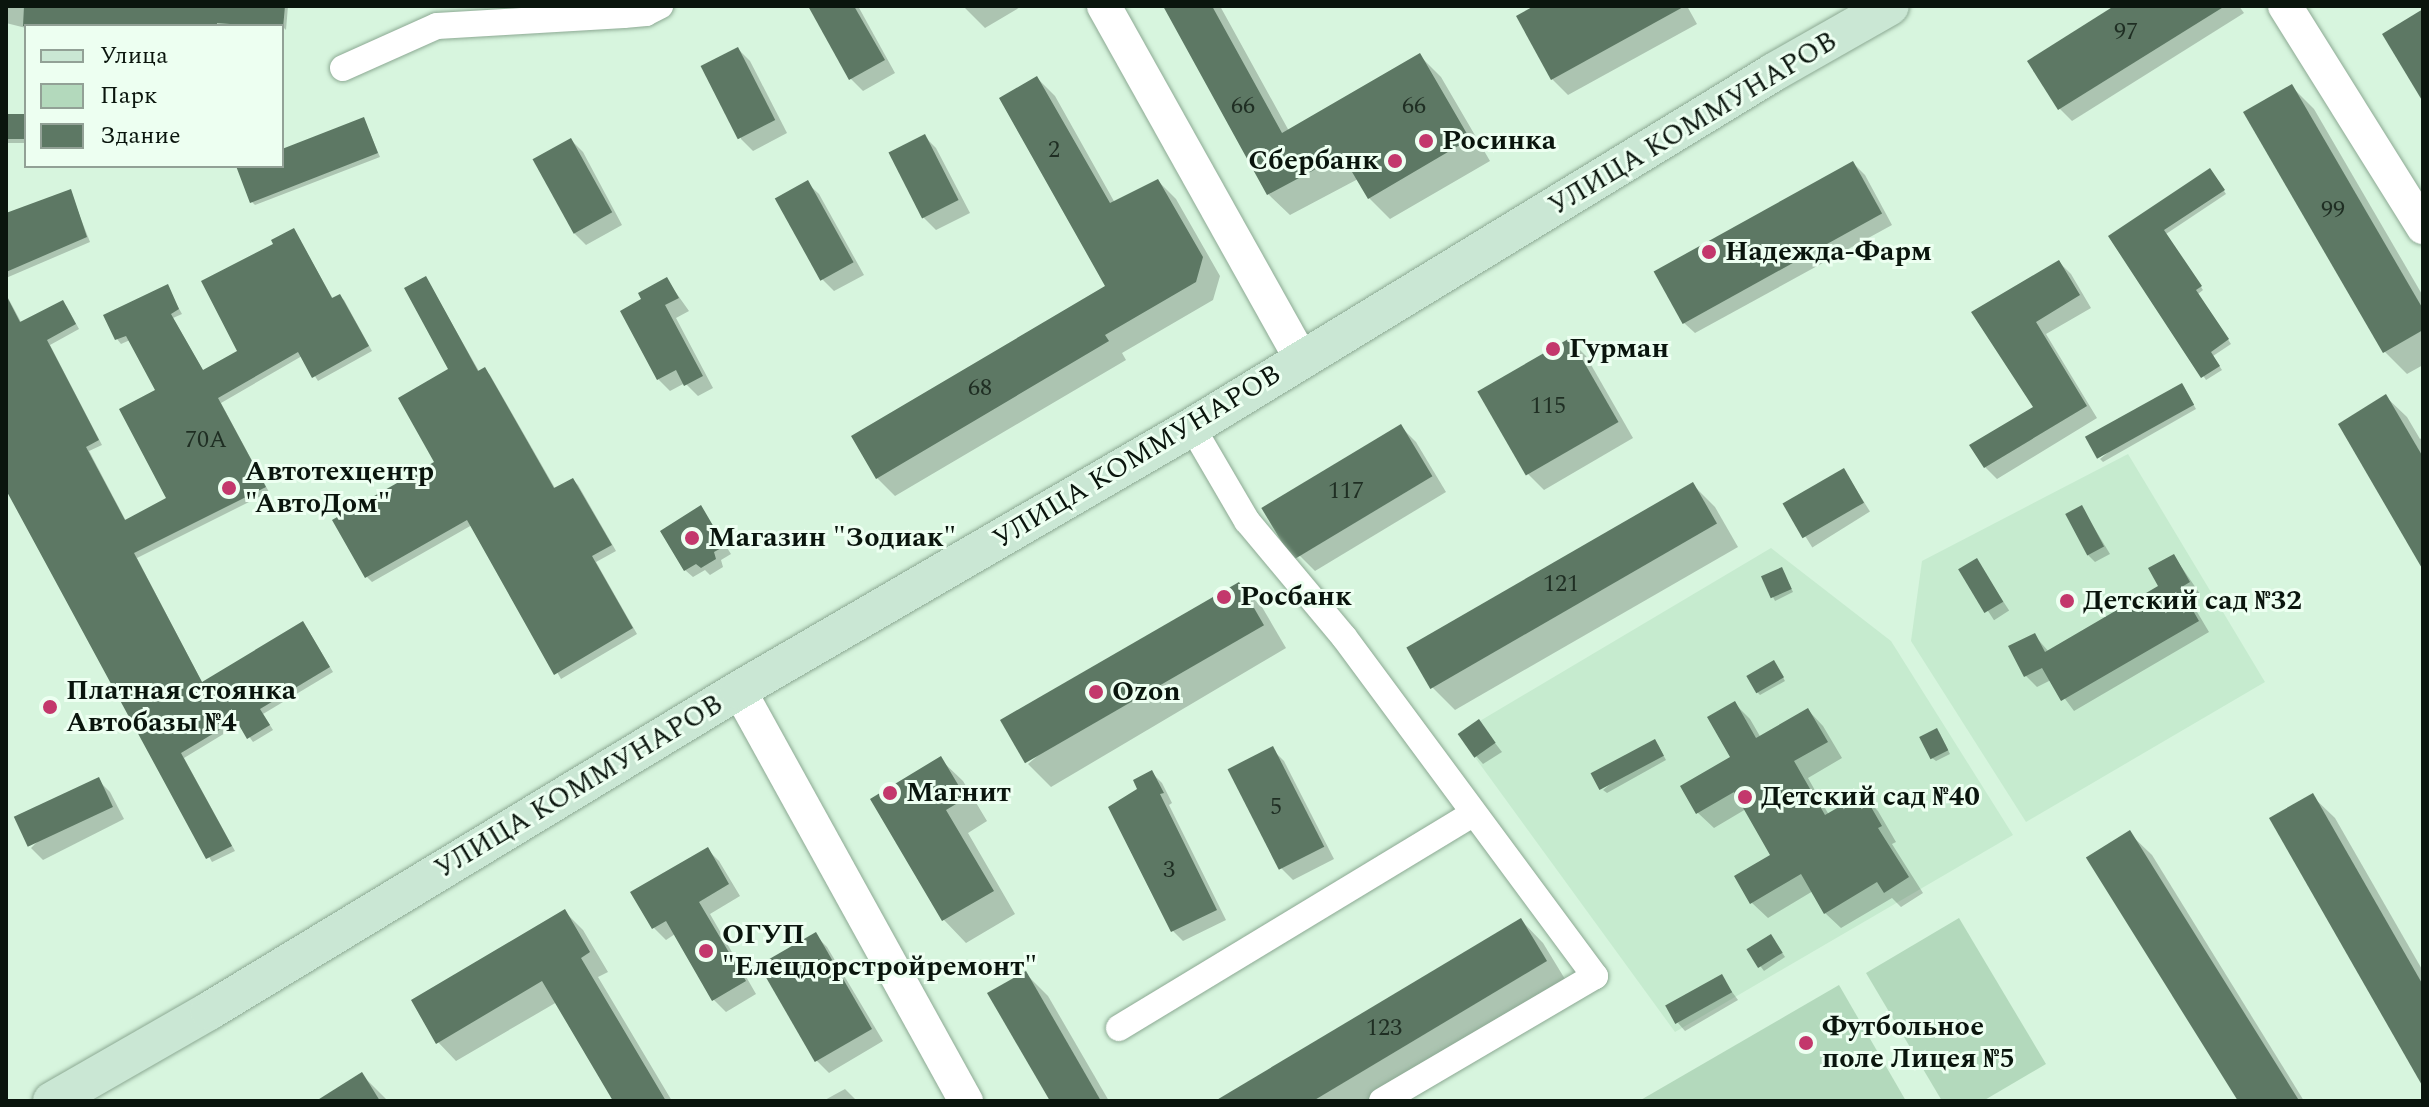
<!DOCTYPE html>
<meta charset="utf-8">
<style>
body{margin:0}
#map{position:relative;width:2429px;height:1107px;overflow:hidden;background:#d7f5de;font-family:Spectral,serif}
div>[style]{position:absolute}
.built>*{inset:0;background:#c6ebcf}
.green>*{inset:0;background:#b3d9bc}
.shadow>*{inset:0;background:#0003;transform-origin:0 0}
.building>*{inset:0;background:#5d7864;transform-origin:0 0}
.roads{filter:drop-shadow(0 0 2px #8ca993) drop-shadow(0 0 2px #8ca993)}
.minor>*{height:26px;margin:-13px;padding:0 13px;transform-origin:13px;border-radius:13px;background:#fff}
.tertiary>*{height:34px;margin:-17px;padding:0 17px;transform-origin:17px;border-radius:17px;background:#fff}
.secondary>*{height:38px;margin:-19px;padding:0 19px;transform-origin:19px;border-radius:19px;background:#cae7d4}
.dots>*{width:22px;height:22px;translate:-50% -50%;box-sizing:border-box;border:4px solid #edfff1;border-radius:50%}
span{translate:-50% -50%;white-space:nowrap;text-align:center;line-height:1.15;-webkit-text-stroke:6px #edfff1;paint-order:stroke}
.number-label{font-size:24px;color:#1f2e23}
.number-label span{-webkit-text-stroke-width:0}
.street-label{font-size:28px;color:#0a150d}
.poi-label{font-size:28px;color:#0a150d;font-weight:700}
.left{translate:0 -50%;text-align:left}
.right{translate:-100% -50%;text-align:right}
.frame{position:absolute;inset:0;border:8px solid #0a150d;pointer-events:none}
.legend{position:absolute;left:24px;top:24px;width:260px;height:144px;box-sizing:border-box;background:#edfff1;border:2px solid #92a196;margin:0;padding:10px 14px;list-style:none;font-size:24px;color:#0a150d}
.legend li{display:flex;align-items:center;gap:16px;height:40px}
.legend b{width:40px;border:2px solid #92a196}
</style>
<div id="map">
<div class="built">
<i style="clip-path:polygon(2128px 454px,2265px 682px,2026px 822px,1911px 641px,1922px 561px)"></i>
<i style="clip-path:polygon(1771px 548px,1891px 641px,2013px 835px,1675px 1032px,1458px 734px)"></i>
</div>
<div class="green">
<i style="clip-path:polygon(1959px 918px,2046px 1064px,1983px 1101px,1942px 1101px,1866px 973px)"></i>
<i style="clip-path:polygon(1839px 985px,1906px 1101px,1639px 1101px)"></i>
</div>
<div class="shadow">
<i style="clip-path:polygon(6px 6px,288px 6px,286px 30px,282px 26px,220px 25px,26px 28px,6px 23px)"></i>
<i style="clip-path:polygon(815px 6px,858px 6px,895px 73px,863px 91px,851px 79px)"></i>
<i style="clip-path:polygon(963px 6px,1022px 6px,985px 28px)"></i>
<i style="clip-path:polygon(1165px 6px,1220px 6px,1289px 131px,1420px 56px,1441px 77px,1490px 161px,1390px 219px,1369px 198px,1358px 179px,1290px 215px,1268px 194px)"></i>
<i style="clip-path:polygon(1538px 6px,1687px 6px,1697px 24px,1568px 95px,1552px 79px)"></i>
<i style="clip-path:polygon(2118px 6px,2239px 6px,2244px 13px,2072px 121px,2060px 109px,2030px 61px)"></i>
<i style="clip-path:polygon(738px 49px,750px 61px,787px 133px,753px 151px,741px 139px)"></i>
<i style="clip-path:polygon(1037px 78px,1055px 96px,1115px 203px,1158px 181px,1176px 199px,1220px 276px,1213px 300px,1122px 353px,1126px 360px,895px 496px,877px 478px,1108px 287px)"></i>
<i style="clip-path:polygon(2291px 86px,2314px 109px,2423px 296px,2423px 365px,2407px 374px,2385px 352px)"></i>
<i style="left:26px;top:116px;width:27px;height:20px;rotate:90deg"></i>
<i style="clip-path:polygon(364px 119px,380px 157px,255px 205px,252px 202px,242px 166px,282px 166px,282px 151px)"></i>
<i style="clip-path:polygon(924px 136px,936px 148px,970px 213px,936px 230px,924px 218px)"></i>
<i style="clip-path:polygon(571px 140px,583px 152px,622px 225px,586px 245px,574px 233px)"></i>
<i style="clip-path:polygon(1853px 163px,1865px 175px,1892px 225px,1695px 333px,1683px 322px)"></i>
<i style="clip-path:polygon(2213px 174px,2226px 194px,2166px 234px,2203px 290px,2198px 294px,2231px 344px,2213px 356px,2222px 370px,2206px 380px,2110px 236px)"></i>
<i style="clip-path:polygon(807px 183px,819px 194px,864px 275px,834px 291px,822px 279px)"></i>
<i style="clip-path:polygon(70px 191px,90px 242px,6px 278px,6px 215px)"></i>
<i style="clip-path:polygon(294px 230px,333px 299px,339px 296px,344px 300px,372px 351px,318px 381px,302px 356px,221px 403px,269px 492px,137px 558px,203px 684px,307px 628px,333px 672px,263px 714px,273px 730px,253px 742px,240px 724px,184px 758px,235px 851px,212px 862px,6px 486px,6px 294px,22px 324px,63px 302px,67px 307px,79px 329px,50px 345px,102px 445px,89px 451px,126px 521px,169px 499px,158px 391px,130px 340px,121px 344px,117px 339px,167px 287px,182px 314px,173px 318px,204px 372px,240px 352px,276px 244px)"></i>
<i style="clip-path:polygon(2059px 262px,2071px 274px,2091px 308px,2046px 334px,2097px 418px,1997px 479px,1985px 467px,2035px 407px,1974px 313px)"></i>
<i style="clip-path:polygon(426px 278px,480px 373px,485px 370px,490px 375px,556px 490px,573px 480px,578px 485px,616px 551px,596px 562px,637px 634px,561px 679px,472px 525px,372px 582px,367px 577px,437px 463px,450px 369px)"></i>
<i style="clip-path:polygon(667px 280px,689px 311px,676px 318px,713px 388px,698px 396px,685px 383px,670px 391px,658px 379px)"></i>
<i style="clip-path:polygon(1570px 340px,1586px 356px,1633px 438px,1544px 490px,1528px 474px,1480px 392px)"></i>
<i style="clip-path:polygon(2185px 389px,2196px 409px,2103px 462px,2100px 459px)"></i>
<i style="clip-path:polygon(2386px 397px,2407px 417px,2420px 439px,2423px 437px,2423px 566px)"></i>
<i style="clip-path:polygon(1400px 426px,1416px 442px,1446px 492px,1315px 571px,1299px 555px)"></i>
<i style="left:1844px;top:470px;width:49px;height:68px;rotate:58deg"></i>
<i style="clip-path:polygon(1692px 484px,1715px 507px,1738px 547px,1455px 710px,1432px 687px,1409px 647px)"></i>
<i style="clip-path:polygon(701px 508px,731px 554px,721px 560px,723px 567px,710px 575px,705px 570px,693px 577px,685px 570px)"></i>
<i style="clip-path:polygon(2082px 508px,2110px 554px,2095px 562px,2087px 554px)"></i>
<i style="clip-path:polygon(2174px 556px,2200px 594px,2190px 600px,2209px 632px,2074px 711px,2051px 680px,2037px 687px,2026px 676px,2034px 635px,2049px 652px,2161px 587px)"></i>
<i style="left:1977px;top:561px;width:59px;height:18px;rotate:57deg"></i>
<i style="clip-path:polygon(1784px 573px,1793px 592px,1775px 601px,1763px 578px)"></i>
<i style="clip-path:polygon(1239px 585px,1262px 607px,1286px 648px,1051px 787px,1028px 764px)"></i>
<i style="clip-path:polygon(1777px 666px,1785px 681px,1760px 695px,1757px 692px)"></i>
<i style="clip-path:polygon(1734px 703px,1750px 719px,1761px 738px,1808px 710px,1823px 726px,1842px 758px,1808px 778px,1829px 815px,1863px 795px,1878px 811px,1896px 842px,1892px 844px,1923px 893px,1901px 907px,1892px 898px,1841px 928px,1825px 913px,1813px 891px,1768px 918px,1752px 903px,1773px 856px,1746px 809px,1714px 828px,1698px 813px,1683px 786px,1732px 757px)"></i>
<i style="clip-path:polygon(1479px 722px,1502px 752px,1483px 764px,1476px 756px)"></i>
<i style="clip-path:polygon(1940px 734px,1950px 754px,1936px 761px,1932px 758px)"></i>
<i style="clip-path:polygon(1658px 745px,1666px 760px,1607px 793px,1603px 790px)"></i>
<i style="clip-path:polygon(1272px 749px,1284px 761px,1334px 859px,1293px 880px,1281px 868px)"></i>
<i style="clip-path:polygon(940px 759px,963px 781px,987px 821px,968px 833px,1015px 914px,966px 943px,944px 920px,873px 799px)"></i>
<i style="clip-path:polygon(1152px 773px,1162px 783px,1172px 803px,1169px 805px,1226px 920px,1183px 941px,1173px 931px,1140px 790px)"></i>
<i style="clip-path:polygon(98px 780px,110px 792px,124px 819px,43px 860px,31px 848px)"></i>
<i style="clip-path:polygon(2312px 796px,2335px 818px,2423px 971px,2423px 1076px)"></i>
<i style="clip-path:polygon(2129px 833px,2152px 855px,2304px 1101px,2238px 1101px)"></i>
<i style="clip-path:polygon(707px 849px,719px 861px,740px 896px,710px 914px,756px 994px,726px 1012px,714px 1000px,675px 934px,666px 940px,654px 928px)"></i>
<i style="clip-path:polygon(565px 912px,583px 930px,608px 972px,598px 977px,672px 1101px,616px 1101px,557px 1002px,456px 1061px,438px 1042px)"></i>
<i style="clip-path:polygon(1521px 920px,1543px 943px,1568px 984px,1373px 1101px,1226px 1101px)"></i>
<i style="clip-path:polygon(815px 935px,827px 947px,883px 1041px,829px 1073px,817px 1061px)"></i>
<i style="clip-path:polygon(1774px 940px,1785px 957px,1764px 971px,1749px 951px)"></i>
<i style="clip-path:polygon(1025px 973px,1048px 996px,1109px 1101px,1052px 1101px)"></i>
<i style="clip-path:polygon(1721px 977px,1738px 1000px,1685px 1031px,1678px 1023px)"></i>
<i style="clip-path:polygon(362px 1075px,388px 1101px,332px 1101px)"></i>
<i style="clip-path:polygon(845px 1089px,857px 1101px,823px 1101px)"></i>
</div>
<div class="building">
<i style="clip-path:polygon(24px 6px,285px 6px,283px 28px,217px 23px,217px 26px,23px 26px)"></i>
<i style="clip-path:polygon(808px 6px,854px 6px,885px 60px,849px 80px)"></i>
<i style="clip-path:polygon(1163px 6px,1212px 6px,1282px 133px,1420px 53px,1470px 139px,1368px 199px,1342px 155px,1267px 195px)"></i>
<i style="clip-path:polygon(1534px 6px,1685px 6px,1551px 80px,1516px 16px)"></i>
<i style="clip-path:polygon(2114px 6px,2225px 6px,2058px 110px,2027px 61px)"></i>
<i style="clip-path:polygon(2423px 9px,2423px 102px,2382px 34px)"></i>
<i style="left:738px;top:47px;width:82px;height:42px;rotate:63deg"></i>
<i style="clip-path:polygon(1037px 76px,1110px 203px,1158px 179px,1203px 257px,1196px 282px,1105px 335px,1109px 341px,876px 479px,851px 436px,1105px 286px,999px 98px)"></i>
<i style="clip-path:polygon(2292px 84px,2423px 309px,2423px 330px,2383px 353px,2243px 112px)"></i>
<i style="left:26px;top:114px;width:25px;height:20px;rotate:90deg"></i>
<i style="clip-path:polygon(364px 117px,378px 153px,250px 203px,236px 166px,282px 166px,282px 149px)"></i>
<i style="left:925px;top:134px;width:74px;height:41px;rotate:63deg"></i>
<i style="left:571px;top:138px;width:85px;height:44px;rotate:61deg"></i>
<i style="left:1853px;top:161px;width:60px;height:228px;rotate:61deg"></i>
<i style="clip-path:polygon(2210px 168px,2225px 190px,2164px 230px,2202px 286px,2196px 290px,2229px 339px,2211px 352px,2220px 366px,2201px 378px,2108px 236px)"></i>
<i style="left:808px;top:180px;width:94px;height:38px;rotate:61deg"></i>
<i style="clip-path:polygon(71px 189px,87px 237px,6px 272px,6px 213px)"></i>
<i style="clip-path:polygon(294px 228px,332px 298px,340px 294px,369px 346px,312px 378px,298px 352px,218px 398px,266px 487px,134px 553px,202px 682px,303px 621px,330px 667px,260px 709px,270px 725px,247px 739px,236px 720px,181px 753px,232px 846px,206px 859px,6px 490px,6px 295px,20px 322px,63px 300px,76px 324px,47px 340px,99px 440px,86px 447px,125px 520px,166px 498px,119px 409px,155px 390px,126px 336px,115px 340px,103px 315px,168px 284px,179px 309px,171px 314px,203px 370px,237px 351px,201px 281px,273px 244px,271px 240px)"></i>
<i style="clip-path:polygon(2059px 260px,2080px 295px,2036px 322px,2087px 406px,1984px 468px,1969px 445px,2033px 407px,1971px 312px)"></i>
<i style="clip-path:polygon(426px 276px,478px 371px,485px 367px,554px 488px,573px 478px,612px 545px,592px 556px,633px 628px,554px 675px,467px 520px,365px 578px,332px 520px,434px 462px,398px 398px,448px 369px,404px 288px)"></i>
<i style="clip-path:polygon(667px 277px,679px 298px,665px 305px,703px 376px,684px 386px,676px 370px,657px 380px,620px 311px,641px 299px,638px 293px)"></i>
<i style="left:1570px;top:338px;width:97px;height:107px;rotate:60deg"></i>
<i style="left:2182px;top:383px;width:25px;height:111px;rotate:61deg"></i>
<i style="clip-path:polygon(2386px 394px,2423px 457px,2423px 570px,2338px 424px)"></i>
<i style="left:1401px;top:424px;width:61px;height:163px;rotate:59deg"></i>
<i style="left:1844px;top:468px;width:40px;height:71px;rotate:60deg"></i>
<i style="left:1693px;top:482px;width:48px;height:331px;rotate:60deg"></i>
<i style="clip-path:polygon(701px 505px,725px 546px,714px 552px,716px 559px,701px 568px,696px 564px,684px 571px,660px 531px)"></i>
<i style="left:2082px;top:505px;width:47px;height:19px;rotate:62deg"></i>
<i style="clip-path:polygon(2174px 554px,2190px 582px,2180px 588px,2199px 621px,2061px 701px,2042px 668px,2024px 677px,2008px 646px,2035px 633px,2045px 652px,2158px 586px,2148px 568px)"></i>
<i style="left:1977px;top:558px;width:51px;height:22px;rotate:59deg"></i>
<i style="left:1782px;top:567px;width:24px;height:23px;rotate:66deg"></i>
<i style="left:1239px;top:582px;width:50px;height:276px;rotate:60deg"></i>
<i style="left:1774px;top:660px;width:20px;height:32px;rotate:60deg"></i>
<i style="clip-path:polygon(1735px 701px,1756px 738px,1808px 708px,1828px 742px,1794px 761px,1825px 815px,1863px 793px,1882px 826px,1878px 828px,1909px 877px,1884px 893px,1877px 882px,1824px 914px,1801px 874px,1750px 904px,1734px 876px,1770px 855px,1734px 792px,1696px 814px,1680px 786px,1730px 757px,1707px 717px)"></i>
<i style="left:1479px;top:719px;width:29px;height:26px;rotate:55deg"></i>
<i style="left:1937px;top:728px;width:25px;height:20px;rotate:63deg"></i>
<i style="left:1655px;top:739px;width:19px;height:73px;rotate:62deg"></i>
<i style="left:1273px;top:746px;width:113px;height:51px;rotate:63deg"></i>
<i style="clip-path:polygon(941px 756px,966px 798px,946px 810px,994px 891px,942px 921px,870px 799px)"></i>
<i style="clip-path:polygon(1152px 770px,1164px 793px,1160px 794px,1217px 910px,1171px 932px,1108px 807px,1137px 789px,1133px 780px)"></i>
<i style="left:99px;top:777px;width:33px;height:94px;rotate:65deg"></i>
<i style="clip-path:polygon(2313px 793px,2423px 985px,2423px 1087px,2269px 818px)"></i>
<i style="left:2130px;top:830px;width:318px;height:52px;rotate:58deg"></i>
<i style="clip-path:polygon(708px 847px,729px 884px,699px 902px,746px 981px,712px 1001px,666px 921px,652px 929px,630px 892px)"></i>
<i style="clip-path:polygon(565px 909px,590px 952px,581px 958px,666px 1101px,613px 1101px,542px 981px,436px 1044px,411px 1000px)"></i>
<i style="clip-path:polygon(1521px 918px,1547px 961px,1313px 1101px,1215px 1101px)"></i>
<i style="left:816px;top:932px;width:112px;height:66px;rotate:60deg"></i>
<i style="left:1771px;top:934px;width:22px;height:29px;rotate:58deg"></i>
<i style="clip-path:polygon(1026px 971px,1101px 1101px,1050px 1101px,987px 993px)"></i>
<i style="left:1722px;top:974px;width:21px;height:65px;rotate:61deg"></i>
<i style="clip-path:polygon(362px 1072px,380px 1101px,316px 1101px)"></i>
</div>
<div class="roads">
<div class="minor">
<i style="left:343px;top:68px;width:103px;rotate:-24.1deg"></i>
<i style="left:437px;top:26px;width:187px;rotate:-3.4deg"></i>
<i style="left:624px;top:15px;width:22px;rotate:-5deg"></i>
<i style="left:646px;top:13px;width:16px;rotate:-27deg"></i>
<i style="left:1192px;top:427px;width:109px;rotate:59.7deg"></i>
<i style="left:1247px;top:521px;width:151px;rotate:50.1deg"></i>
<i style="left:1344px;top:637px;width:422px;rotate:53.5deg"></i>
<i style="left:1595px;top:976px;width:247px;rotate:149.6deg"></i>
<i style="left:1119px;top:1028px;width:414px;rotate:-31.2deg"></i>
</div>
<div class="tertiary">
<i style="left:1104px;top:6px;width:403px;rotate:60.8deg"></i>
<i style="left:2285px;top:6px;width:261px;rotate:58deg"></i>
<i style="left:739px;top:690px;width:470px;rotate:61.1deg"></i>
</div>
<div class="secondary">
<i style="left:52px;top:1101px;width:181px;rotate:-29.8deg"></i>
<i style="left:209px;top:1011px;width:620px;rotate:-31.2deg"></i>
<i style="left:739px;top:690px;width:524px;rotate:-30.14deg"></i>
<i style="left:1192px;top:427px;width:682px;rotate:-31.38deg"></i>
<i style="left:1774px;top:72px;width:133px;rotate:-29.6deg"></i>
</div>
</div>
<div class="dots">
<i style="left:1426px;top:141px;background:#c3386c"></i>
<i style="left:1395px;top:161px;background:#c3386c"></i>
<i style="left:1709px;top:252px;background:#c3386c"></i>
<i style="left:1553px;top:349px;background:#c3386c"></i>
<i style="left:229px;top:488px;background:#c3386c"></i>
<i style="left:692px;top:538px;background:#c3386c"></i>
<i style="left:1224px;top:597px;background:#c3386c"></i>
<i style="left:2067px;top:601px;background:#c3386c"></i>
<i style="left:1096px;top:692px;background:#c3386c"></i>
<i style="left:50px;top:707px;background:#c3386c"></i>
<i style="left:890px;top:793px;background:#c3386c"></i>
<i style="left:1745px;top:797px;background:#c3386c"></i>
<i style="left:706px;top:951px;background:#c3386c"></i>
<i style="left:1806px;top:1043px;background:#c3386c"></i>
</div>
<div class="number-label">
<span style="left:2126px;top:33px">97</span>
<span style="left:1243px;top:107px">66</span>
<span style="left:1414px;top:107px">66</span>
<span style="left:1054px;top:151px">2</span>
<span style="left:2333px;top:211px">99</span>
<span style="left:980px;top:389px">68</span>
<span style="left:1548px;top:407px">115</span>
<span style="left:206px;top:441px">70А</span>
<span style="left:1346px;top:492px">117</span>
<span style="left:1561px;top:585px">121</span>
<span style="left:1276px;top:808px">5</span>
<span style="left:1169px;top:871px">3</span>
<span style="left:1384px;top:1029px">123</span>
</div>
<div class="street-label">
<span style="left:1693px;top:124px;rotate:-31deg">УЛИЦА КОММУНАРОВ</span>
<span style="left:1137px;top:457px;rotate:-31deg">УЛИЦА КОММУНАРОВ</span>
<span style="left:579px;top:787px;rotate:-31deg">УЛИЦА КОММУНАРОВ</span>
</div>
<div class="poi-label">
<span class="left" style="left:1442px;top:141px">Росинка</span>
<span class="right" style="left:1379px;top:161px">Сбербанк</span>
<span class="left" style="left:1725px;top:252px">Надежда-Фарм</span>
<span class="left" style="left:1569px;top:349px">Гурман</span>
<span class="left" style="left:245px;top:488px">Автотехцентр<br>"АвтоДом"</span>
<span class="left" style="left:708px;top:538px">Магазин "Зодиак"</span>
<span class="left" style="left:1240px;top:597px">Росбанк</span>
<span class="left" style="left:2083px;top:601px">Детский сад №32</span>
<span class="left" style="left:66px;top:707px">Платная стоянка<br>Автобазы №4</span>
<span class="left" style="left:1112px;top:692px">Ozon</span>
<span class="left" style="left:906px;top:793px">Магнит</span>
<span class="left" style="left:1761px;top:797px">Детский сад №40</span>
<span class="left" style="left:722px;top:951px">ОГУП<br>"Елецдорстройремонт"</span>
<span class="left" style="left:1822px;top:1043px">Футбольное<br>поле Лицея №5</span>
</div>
<div class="frame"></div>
<ul class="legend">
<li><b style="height:10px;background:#cae7d4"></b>Улица</li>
<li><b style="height:22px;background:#b3d9bc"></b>Парк</li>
<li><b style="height:22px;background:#5d7864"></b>Здание</li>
</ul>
</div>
